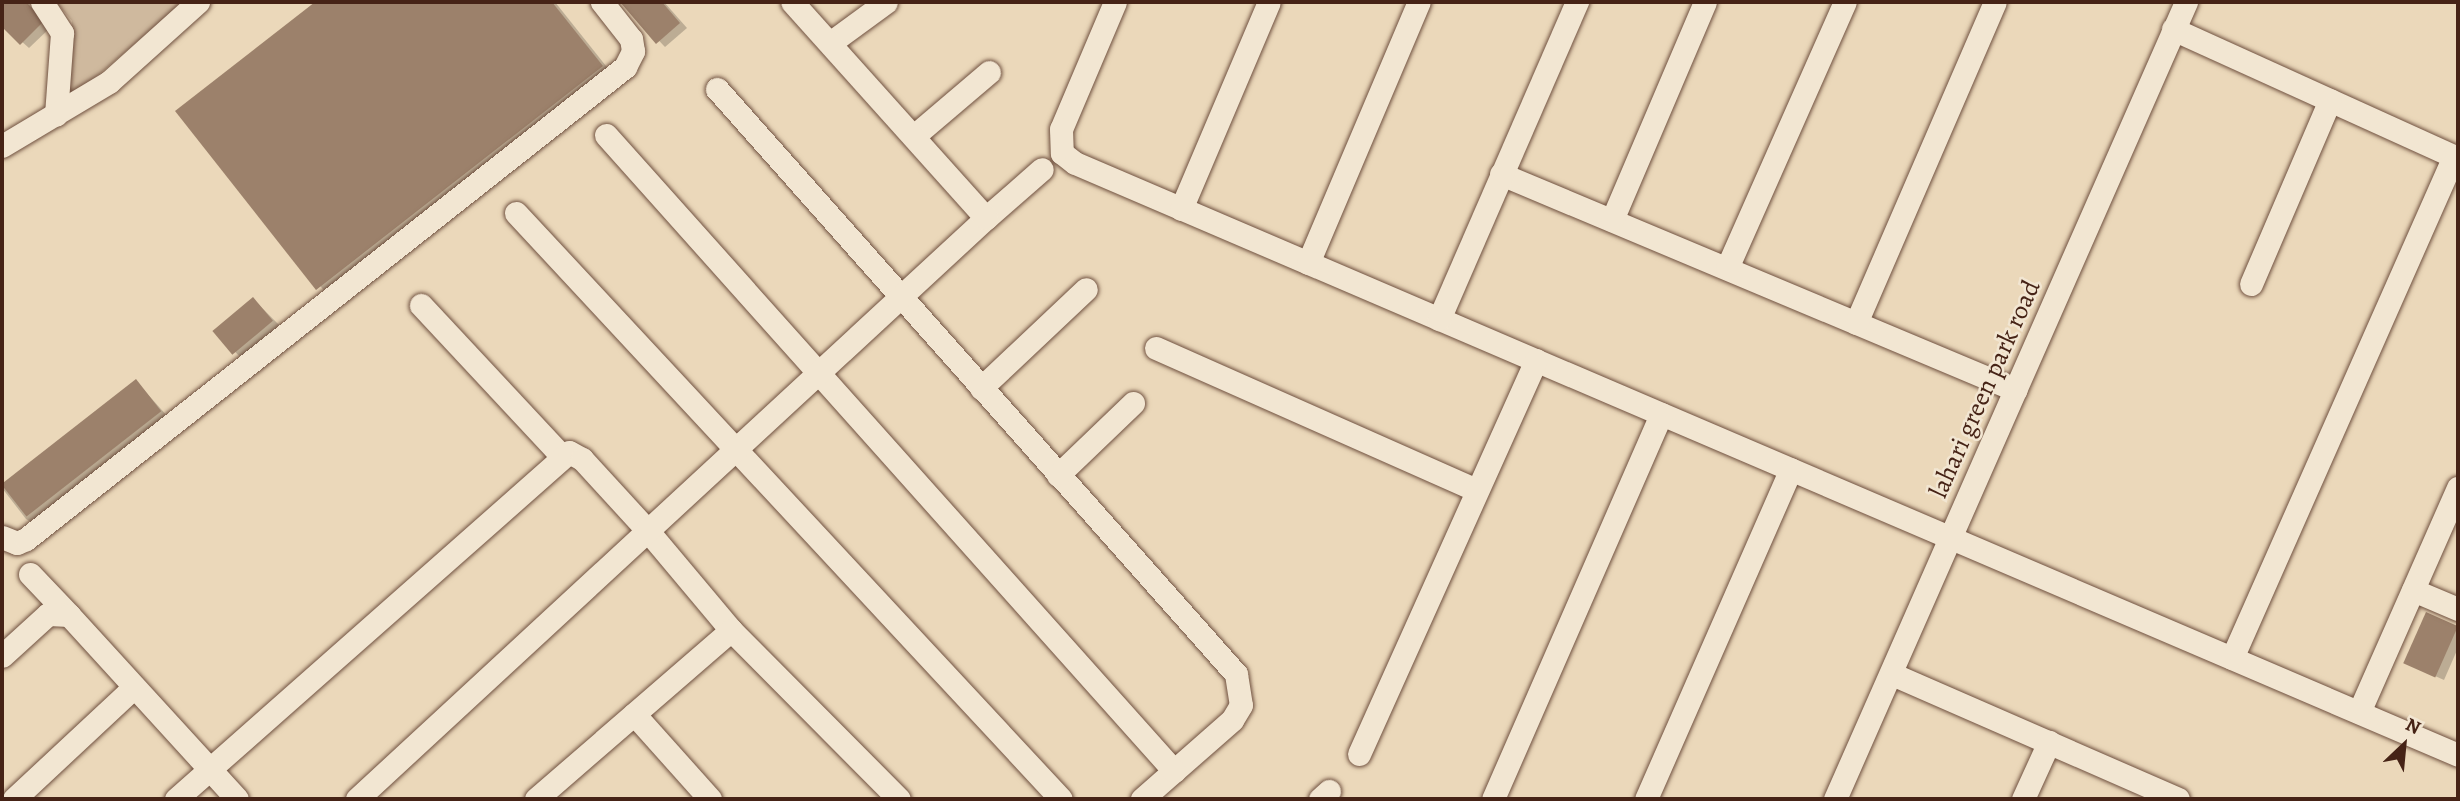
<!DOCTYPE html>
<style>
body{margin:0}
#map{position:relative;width:2460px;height:801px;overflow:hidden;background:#ebd8ba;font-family:Alegreya,serif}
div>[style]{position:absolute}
.green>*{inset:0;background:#cfb99e}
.shadow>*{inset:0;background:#0003;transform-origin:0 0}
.building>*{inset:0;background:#9c816b;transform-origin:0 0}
.roads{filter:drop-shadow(0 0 2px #6f503f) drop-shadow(0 0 2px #6f503f)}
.minor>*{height:23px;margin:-11.5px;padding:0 11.5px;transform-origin:11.5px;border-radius:11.5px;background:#f2e6d2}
span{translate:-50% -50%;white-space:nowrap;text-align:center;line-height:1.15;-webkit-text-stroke:5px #f2e6d2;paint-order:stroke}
.street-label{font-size:26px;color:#462316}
.frame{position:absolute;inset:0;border:4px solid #462316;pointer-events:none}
.north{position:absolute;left:2369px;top:710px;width:70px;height:70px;-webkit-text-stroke:5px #f2e6d2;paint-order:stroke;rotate:26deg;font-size:19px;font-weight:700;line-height:28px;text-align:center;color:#462316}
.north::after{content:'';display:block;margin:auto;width:24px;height:32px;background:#462316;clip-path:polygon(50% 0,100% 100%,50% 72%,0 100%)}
</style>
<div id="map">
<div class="green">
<i style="clip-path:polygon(56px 2px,183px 2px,68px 101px,72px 21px)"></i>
</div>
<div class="shadow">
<i style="clip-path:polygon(2px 2px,27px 2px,51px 27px,29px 48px,2px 24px)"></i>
<i style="clip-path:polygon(318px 2px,555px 2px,610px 71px,326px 293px,178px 111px)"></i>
<i style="clip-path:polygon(622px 2px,664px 2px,687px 28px,665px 47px)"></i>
<i style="left:253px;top:299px;width:38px;height:50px;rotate:45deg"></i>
<i style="clip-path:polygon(136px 381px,168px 417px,34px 524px,26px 519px,2px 488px)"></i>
<i style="clip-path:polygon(2427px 615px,2458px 628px,2458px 648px,2444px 680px,2415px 667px)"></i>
</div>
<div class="building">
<i style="clip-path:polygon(2px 2px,26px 2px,44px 21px,20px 45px,2px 27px)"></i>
<i style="clip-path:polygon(315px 2px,552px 2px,603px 66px,316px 290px,175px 111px)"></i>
<i style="clip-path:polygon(620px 2px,662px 2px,680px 23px,656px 44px)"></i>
<i style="left:253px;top:297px;width:31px;height:53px;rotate:50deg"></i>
<i style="left:136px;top:379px;width:41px;height:171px;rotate:52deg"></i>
<i style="left:2426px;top:612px;width:35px;height:56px;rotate:24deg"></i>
</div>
<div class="roads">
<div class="minor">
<i style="left:42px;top:2px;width:37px;rotate:57deg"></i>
<i style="left:62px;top:33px;width:82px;rotate:94.2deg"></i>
<i style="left:1115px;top:2px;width:138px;rotate:113deg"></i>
<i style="left:1061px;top:129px;width:24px;rotate:88deg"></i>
<i style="left:1062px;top:153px;width:16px;rotate:38deg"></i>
<i style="left:1075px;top:163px;width:1504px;rotate:23.17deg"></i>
<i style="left:2173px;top:29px;width:313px;rotate:24.4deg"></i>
<i style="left:830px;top:43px;width:69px;rotate:-36.2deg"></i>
<i style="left:717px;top:89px;width:782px;rotate:48.42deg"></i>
<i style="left:1236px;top:674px;width:31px;rotate:81deg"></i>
<i style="left:1241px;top:705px;width:17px;rotate:121deg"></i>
<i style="left:1232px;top:720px;width:120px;rotate:138.7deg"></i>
<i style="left:606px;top:135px;width:853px;rotate:48.23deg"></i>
<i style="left:915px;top:135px;width:97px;rotate:-40.4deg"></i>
<i style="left:2px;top:146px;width:125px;rotate:-30.9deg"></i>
<i style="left:109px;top:82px;width:120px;rotate:-42deg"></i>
<i style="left:1501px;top:174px;width:558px;rotate:22.75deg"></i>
<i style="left:1181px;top:209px;width:225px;rotate:-67deg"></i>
<i style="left:516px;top:213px;width:800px;rotate:47.08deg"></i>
<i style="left:986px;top:218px;width:74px;rotate:-41.2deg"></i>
<i style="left:1612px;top:220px;width:237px;rotate:-66.9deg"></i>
<i style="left:1308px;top:263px;width:284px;rotate:-67deg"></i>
<i style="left:1727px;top:268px;width:291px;rotate:-66.1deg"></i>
<i style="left:2251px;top:284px;width:200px;rotate:-66.8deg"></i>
<i style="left:421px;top:305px;width:207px;rotate:47deg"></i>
<i style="left:1439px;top:319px;width:346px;rotate:-66.5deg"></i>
<i style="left:1856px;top:323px;width:350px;rotate:-66.6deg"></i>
<i style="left:1156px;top:348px;width:351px;rotate:23.9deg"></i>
<i style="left:981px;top:388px;width:144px;rotate:-43.3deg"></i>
<i style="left:1058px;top:475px;width:104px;rotate:-43.8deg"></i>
<i style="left:2px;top:537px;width:16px;rotate:22deg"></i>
<i style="left:17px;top:543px;width:10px;rotate:-24deg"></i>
<i style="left:26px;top:539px;width:763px;rotate:-38.24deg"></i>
<i style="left:625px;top:67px;width:18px;rotate:-63deg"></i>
<i style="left:633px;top:51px;width:12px;rotate:-99deg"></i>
<i style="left:631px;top:39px;width:47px;rotate:-128.1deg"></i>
<i style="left:30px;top:574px;width:57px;rotate:46.4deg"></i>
<i style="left:2413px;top:590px;width:49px;rotate:22.9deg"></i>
<i style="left:2px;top:656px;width:62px;rotate:-42.4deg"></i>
<i style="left:48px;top:614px;width:21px;rotate:3deg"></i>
<i style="left:69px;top:615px;width:249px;rotate:47.6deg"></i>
<i style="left:2232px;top:658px;width:549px;rotate:-66.14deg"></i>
<i style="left:1892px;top:674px;width:312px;rotate:23.6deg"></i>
<i style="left:2359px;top:712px;width:245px;rotate:-66.2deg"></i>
<i style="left:634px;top:714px;width:114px;rotate:48.2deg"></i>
<i style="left:1359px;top:754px;width:432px;rotate:-65.8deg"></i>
<i style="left:14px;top:799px;width:164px;rotate:-43deg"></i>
<i style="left:176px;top:799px;width:524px;rotate:-41.44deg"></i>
<i style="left:569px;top:452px;width:15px;rotate:28deg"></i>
<i style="left:582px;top:459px;width:96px;rotate:47.5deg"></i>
<i style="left:647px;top:530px;width:131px;rotate:50deg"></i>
<i style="left:731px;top:630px;width:238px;rotate:45.2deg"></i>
<i style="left:357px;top:799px;width:856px;rotate:-42.73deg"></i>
<i style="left:986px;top:218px;width:290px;rotate:-131.9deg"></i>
<i style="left:536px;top:799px;width:258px;rotate:-40.9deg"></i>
<i style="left:1320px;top:799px;width:12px;rotate:-42deg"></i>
<i style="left:1493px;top:799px;width:420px;rotate:-66.4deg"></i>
<i style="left:1646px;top:799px;width:360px;rotate:-66.3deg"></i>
<i style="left:1835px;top:799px;width:871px;rotate:-66.23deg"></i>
<i style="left:2023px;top:799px;width:63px;rotate:-65.5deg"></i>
</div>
</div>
<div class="street-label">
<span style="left:1985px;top:389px;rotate:-66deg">lahari green park road</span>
</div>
<div class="frame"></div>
<div class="north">N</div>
</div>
